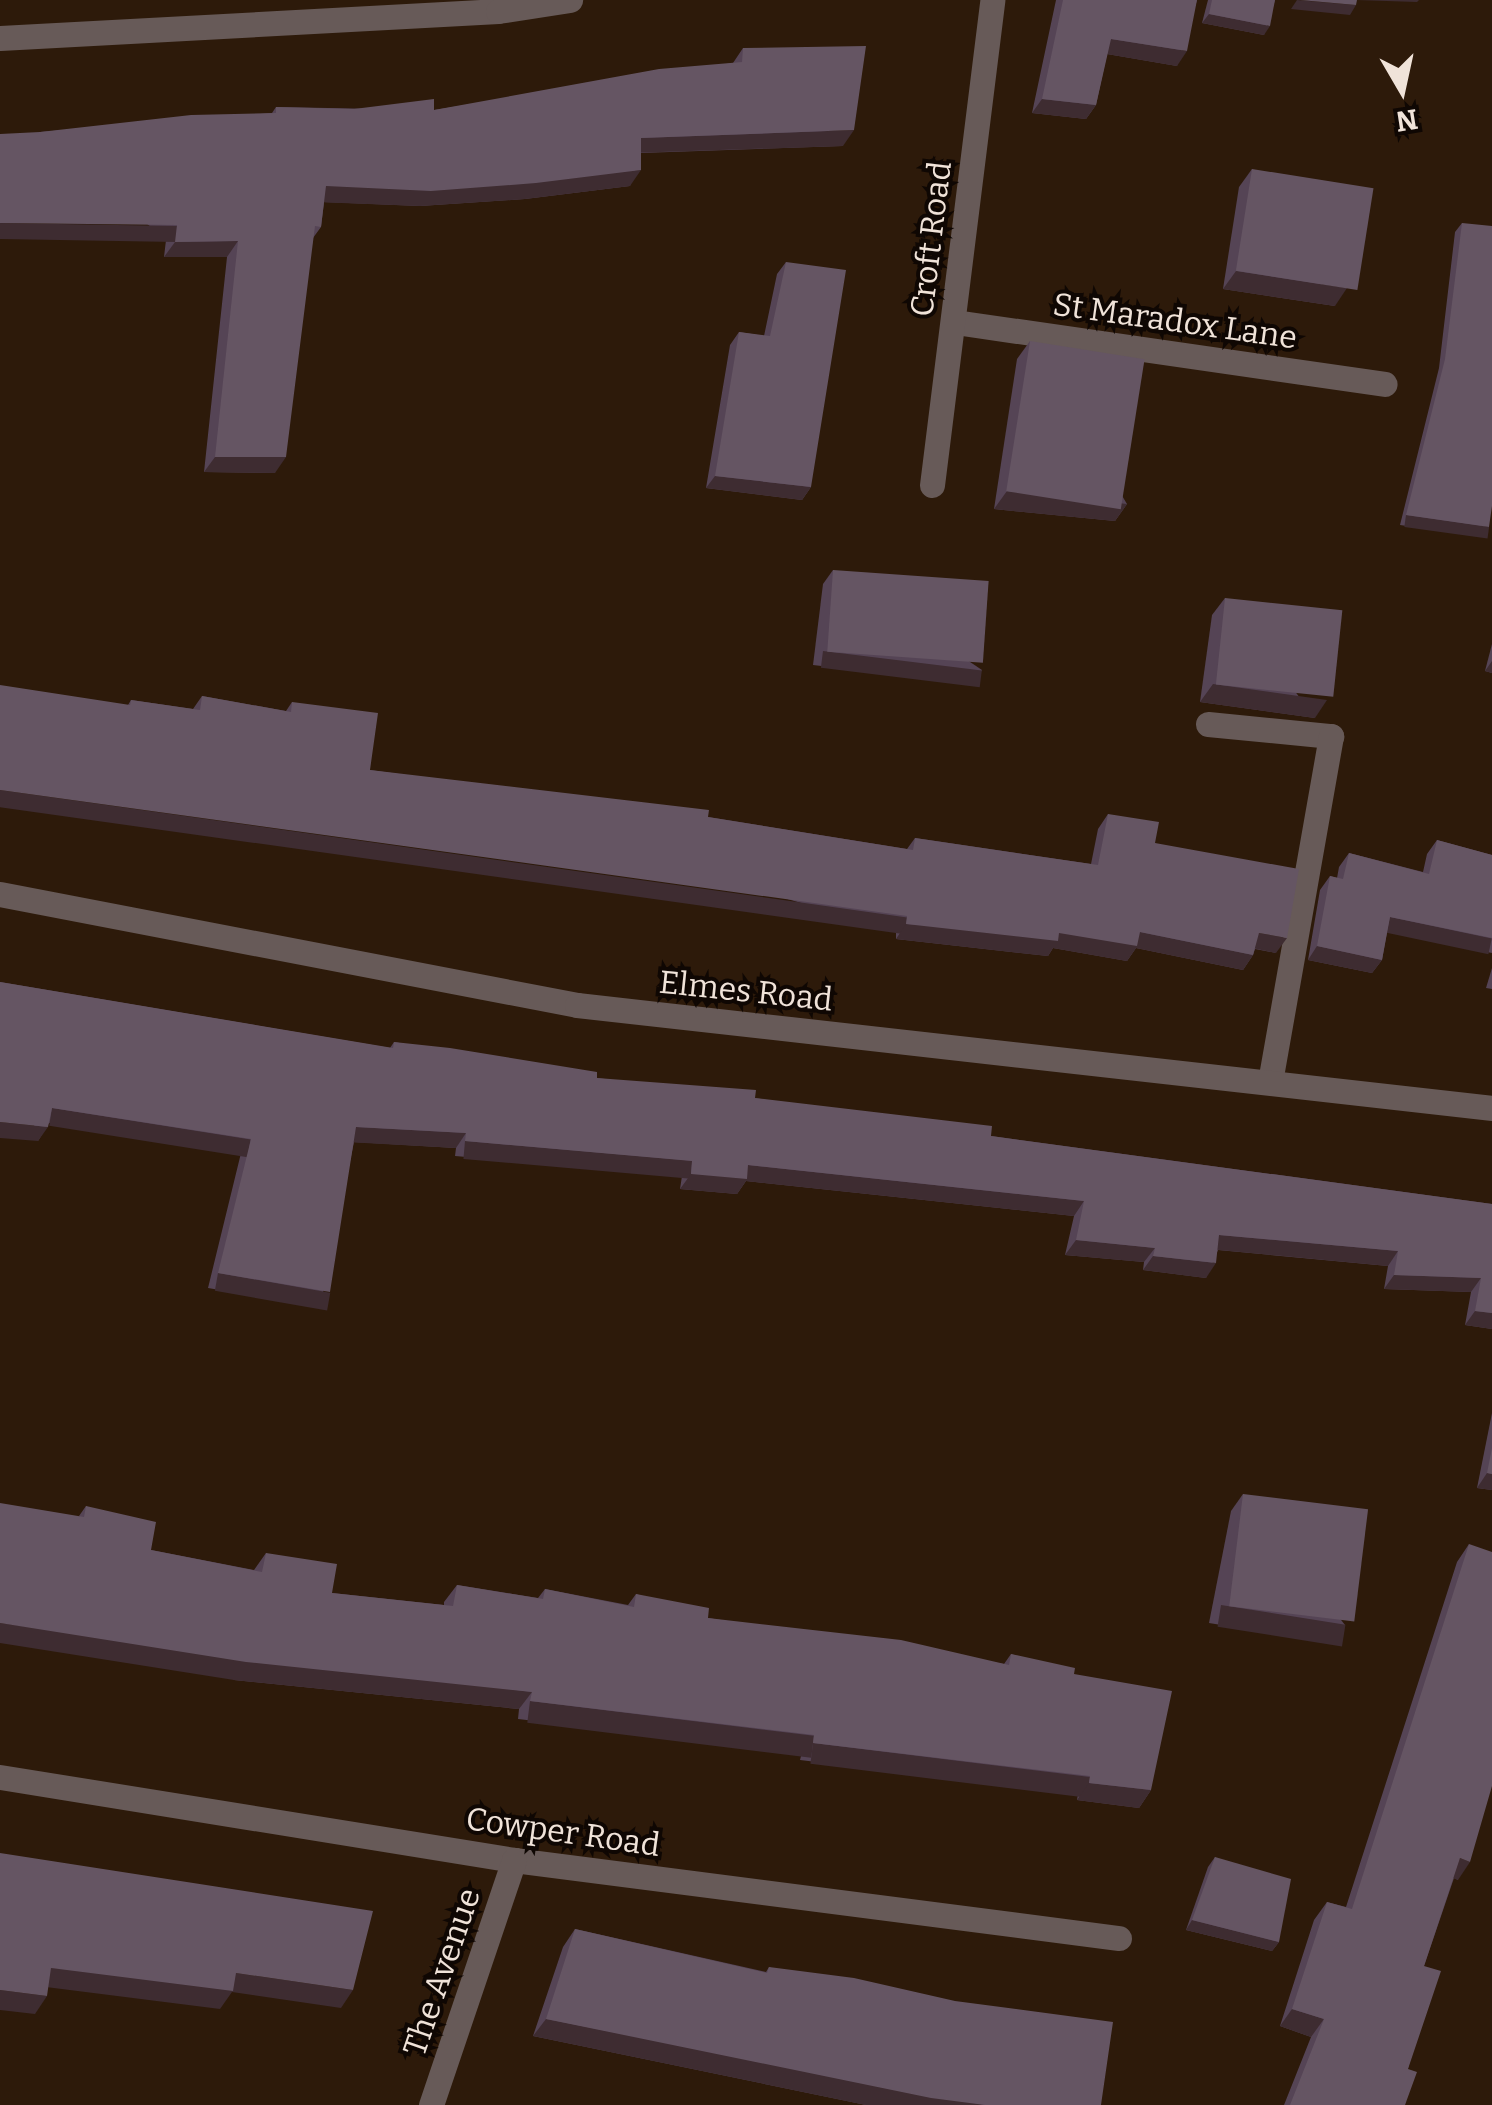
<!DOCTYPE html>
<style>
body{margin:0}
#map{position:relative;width:1492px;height:2105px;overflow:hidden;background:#2d1a0a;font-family:Bitter,serif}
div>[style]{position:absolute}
.minor>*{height:25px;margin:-12.5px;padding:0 12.5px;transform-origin:12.5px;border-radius:12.5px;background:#675a58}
.wall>*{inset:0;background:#545}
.shaded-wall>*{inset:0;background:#3e2c31;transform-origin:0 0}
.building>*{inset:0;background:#655563;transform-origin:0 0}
span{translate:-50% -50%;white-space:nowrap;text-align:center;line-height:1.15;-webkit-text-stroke:8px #0f0703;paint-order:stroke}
.street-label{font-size:32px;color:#f0e3d9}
.north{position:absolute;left:1352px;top:40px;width:100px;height:100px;-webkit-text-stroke:8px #0f0703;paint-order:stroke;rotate:171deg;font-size:28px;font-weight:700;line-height:40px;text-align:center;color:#f0e3d9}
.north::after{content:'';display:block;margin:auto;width:35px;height:45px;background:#f0e3d9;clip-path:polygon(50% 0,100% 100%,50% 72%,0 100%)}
</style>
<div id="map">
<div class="minor">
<i style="left:0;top:38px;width:499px;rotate:-3.1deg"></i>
<i style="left:498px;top:11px;width:73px;rotate:-8.7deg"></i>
<i style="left:955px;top:322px;width:434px;rotate:8.2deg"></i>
<i style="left:932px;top:485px;width:489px;rotate:-82.9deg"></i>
<i style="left:1208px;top:724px;width:124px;rotate:5.6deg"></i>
<i style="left:1331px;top:736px;width:351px;rotate:100deg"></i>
<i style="left:0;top:894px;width:588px;rotate:10.89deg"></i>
<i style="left:577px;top:1005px;width:921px;rotate:6.42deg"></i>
<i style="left:0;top:1777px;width:521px;rotate:9.17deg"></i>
<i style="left:514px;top:1860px;width:610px;rotate:7.35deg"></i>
<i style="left:431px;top:2105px;width:259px;rotate:-71.3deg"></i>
</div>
<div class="wall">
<i style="clip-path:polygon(1056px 0,1197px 0,1177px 66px,1107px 54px,1096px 105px,1086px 119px,1032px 113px)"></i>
<i style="clip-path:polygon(1208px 0,1275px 0,1264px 35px,1202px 23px)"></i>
<i style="clip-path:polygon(743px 48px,843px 146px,641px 153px,630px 186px,525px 199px,420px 206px,324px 202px,321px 227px,313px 238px,275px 473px,204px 472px,227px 257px,164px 257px,166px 240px,40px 132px,272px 113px,276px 107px,434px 110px,733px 63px)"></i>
<i style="clip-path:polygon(1252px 169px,1335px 306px,1223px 289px,1239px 187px)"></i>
<i style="clip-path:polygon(1462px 223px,1482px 537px,1400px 525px,1439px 368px,1455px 232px)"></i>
<i style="clip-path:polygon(786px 262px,811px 487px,802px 500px,706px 488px,730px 345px,739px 332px,764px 336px,777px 274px)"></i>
<i style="clip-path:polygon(1030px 341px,1127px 504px,1115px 521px,994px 509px,1017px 359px)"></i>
<i style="clip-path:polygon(833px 570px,982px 670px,973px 684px,813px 665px,823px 584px)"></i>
<i style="clip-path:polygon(1225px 598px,1315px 718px,1200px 702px,1212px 615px)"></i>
<i style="clip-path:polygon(1492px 644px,1492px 673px,1485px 671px)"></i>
<i style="clip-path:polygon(202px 696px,286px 711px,292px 702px,370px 770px,708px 817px,907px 849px,915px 838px,1091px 864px,1098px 829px,1108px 814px,1155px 843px,1276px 953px,1255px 949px,1253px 955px,1243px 970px,1136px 948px,1127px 961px,1053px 948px,1048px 956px,896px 939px,896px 931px,128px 705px,131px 700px,193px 709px)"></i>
<i style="clip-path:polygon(1437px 840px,1492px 855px,1492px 953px,1387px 932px,1382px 960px,1372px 973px,1308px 960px,1320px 890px,1330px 876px,1337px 878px,1339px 867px,1349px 853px,1423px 872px,1427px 854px)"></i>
<i style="clip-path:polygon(1492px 968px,1492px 989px,1486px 988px)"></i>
<i style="clip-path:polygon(0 982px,390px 1048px,394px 1042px,597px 1078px,755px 1098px,991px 1136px,1492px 1204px,1492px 1329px,1465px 1325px,1471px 1292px,1384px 1289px,1388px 1266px,1218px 1250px,1206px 1278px,1143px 1270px,1144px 1262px,1065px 1255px,1074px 1216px,746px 1181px,737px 1194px,680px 1189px,682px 1176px,455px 1156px,456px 1148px,354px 1142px,320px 1307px,208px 1288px,241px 1153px,49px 1123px,38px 1141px)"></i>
<i style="clip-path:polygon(1492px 1413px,1492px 1490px,1477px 1488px)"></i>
<i style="clip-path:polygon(1243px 1494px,1345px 1625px,1333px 1643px,1209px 1623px,1231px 1511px)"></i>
<i style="clip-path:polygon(86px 1506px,151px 1550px,254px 1570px,266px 1553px,332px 1593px,444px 1605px,444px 1602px,457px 1585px,538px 1598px,545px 1589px,628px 1605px,636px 1594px,708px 1618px,1004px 1664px,1011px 1654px,1074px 1674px,1151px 1790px,1139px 1808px,1077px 1800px,1078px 1794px,800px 1760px,802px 1752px,518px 1719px,519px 1709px,234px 1680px,79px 1516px)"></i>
<i style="clip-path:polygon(1469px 1544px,1458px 1880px,1454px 1878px,1424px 1966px,1408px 2069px,1405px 2105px,1284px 2105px,1311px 2037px,1280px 2026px,1314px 1920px,1327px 1902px,1346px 1907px,1457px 1562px)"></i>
<i style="clip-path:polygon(1215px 1857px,1279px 1942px,1272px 1951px,1186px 1930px,1208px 1867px)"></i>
<i style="clip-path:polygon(575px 1929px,766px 1972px,769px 1967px,1101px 2105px,866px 2105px,533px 2036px,563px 1947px)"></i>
</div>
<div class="shaded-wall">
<i style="clip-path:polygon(1297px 0,1356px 5px,1350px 15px,1291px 9px)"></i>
<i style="clip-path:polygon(1356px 0,1419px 0,1417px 2px)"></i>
<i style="clip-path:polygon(1209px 14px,1270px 26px,1264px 35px,1202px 23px)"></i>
<i style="clip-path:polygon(1111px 39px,1187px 51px,1177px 66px,1101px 53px)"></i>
<i style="clip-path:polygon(1042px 99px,1096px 105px,1086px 119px,1032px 113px)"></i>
<i style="clip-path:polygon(854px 130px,843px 146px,630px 153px,641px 138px)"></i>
<i style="clip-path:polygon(641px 170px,630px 186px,525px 199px,420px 206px,315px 202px,326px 186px)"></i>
<i style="left:0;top:223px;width:177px;height:16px;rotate:1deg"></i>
<i style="clip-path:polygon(238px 241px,227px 257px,164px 257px,175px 242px)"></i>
<i style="clip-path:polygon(1236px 271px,1347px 288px,1335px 306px,1223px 289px)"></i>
<i style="clip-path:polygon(215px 457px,286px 457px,275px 473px,204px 472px)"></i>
<i style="clip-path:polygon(715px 476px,811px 487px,802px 500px,706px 488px)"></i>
<i style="clip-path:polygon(1007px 491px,1127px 504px,1115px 521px,994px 509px)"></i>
<i style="left:1406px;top:515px;width:84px;height:12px;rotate:8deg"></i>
<i style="left:823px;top:651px;width:160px;height:17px;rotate:7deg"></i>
<i style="clip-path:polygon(1492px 661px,1492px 673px,1485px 671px)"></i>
<i style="clip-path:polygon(1213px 684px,1327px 700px,1315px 718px,1200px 702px)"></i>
<i style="left:0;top:790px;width:916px;height:17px;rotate:8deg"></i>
<i style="left:1390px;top:917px;width:104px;height:16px;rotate:12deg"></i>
<i style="clip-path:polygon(906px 924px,1059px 933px,1140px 932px,1253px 955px,1243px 970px,1136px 948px,1127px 961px,1053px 948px,1048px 956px,896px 939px)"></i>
<i style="clip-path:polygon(1259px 933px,1287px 938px,1276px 953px,1248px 947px)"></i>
<i style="clip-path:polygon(1317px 946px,1382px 960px,1372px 973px,1308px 960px)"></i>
<i style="left:52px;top:1108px;width:201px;height:18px;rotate:9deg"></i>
<i style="clip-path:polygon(0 1122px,48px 1127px,38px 1141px,0 1138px)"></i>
<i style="clip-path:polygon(356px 1127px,466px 1133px,456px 1148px,346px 1142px)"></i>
<i style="left:465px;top:1141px;width:228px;height:18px;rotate:5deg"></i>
<i style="clip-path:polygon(748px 1165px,1084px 1201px,1074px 1216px,746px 1181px,737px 1194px,680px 1189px,691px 1174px)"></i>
<i style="clip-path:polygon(1219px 1235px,1398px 1251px,1388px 1266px,1209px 1249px)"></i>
<i style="clip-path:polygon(1076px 1240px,1155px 1248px,1144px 1262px,1065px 1255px)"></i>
<i style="clip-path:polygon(1153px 1256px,1216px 1263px,1206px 1278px,1143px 1270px)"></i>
<i style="left:218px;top:1273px;width:114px;height:18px;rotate:10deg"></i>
<i style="clip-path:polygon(1394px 1275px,1481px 1278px,1471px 1292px,1384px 1289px)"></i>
<i style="clip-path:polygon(1475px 1311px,1492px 1313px,1492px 1329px,1465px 1325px)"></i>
<i style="clip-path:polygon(1487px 1473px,1492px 1474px,1492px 1490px,1477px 1488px)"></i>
<i style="left:1221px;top:1605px;width:126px;height:22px;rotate:9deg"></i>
<i style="clip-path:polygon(0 1623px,532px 1692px,519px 1709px,234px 1680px,0 1643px)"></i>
<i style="left:530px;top:1701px;width:286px;height:22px;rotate:7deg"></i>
<i style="left:813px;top:1743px;width:279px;height:21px;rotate:7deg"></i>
<i style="clip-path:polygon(1089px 1783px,1151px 1790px,1139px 1808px,1077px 1800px)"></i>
<i style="clip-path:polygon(1460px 1858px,1470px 1862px,1458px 1880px,1448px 1876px)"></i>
<i style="clip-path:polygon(1192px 1920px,1279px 1942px,1272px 1951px,1186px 1930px)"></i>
<i style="clip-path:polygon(51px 1968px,236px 1973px,353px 1990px,341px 2008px,232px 1992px,220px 2009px,38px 1986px)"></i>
<i style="clip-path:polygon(0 1990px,47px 1996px,35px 2014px,0 2010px)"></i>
<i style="clip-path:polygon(1292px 2009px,1324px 2019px,1311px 2037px,1280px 2026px)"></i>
<i style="clip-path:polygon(546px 2019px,985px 2105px,866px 2105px,533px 2036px)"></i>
</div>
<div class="building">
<i style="clip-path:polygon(1063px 0,1197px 0,1187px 51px,1111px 39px,1096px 105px,1042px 99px)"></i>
<i style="clip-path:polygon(1212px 0,1275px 0,1270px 26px,1209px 14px)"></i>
<i style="clip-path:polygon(1300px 0,1357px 0,1356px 5px)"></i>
<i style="clip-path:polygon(866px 46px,854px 130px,641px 138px,641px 170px,536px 183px,431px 191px,326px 186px,321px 227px,315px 226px,286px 457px,215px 457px,238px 241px,175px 242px,177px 225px,0 223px,0 134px,40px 132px,191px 115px,276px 113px,276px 107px,354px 109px,434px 99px,434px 110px,659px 69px,742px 62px,743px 48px)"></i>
<i style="left:1252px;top:169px;width:123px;height:103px;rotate:9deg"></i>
<i style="clip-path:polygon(1462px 223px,1492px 226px,1492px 506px,1489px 527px,1406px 515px,1445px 359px)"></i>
<i style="clip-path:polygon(786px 262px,846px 270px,811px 487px,715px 476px,739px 332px,770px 336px)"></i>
<i style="left:1030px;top:341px;width:116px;height:152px;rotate:9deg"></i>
<i style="left:833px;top:570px;width:156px;height:82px;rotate:4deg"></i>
<i style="left:1225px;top:598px;width:118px;height:87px;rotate:6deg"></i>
<i style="clip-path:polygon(0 685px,130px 705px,131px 700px,200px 710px,202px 696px,291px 712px,292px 702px,378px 713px,370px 770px,709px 810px,708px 817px,913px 850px,915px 838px,1098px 865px,1108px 814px,1159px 822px,1155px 843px,1299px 869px,1287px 938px,1259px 933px,1253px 955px,1140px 932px,1137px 946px,1059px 933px,1058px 941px,906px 924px,907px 916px,0 790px)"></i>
<i style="clip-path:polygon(1437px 840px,1492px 855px,1492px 938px,1390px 917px,1382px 960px,1317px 946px,1330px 876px,1343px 879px,1349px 853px,1429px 874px)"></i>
<i style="clip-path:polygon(0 982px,393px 1048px,394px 1042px,450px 1048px,597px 1072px,597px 1078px,756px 1090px,755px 1098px,992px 1126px,991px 1136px,1492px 1204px,1492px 1313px,1475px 1311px,1481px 1278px,1394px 1275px,1398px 1251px,1219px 1235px,1216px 1263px,1153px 1256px,1155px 1248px,1076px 1240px,1084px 1201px,748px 1165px,747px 1179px,691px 1174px,692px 1161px,465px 1141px,466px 1133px,356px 1127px,330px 1292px,218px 1273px,251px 1139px,52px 1108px,48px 1127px,0 1122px)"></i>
<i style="clip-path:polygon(1492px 1448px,1492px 1474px,1487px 1473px)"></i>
<i style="left:1243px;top:1494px;width:126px;height:113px;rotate:7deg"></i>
<i style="clip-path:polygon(0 1503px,84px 1517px,86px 1506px,156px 1522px,151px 1550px,262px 1572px,266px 1553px,337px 1564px,332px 1593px,453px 1606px,457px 1585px,543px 1599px,545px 1589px,634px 1607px,636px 1594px,709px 1608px,708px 1618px,901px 1640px,1009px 1665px,1011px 1654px,1075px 1668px,1074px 1674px,1172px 1691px,1151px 1790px,1089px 1783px,1090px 1776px,813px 1743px,814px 1735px,530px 1701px,532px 1692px,246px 1662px,0 1623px)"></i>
<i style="clip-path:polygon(1469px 1544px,1492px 1552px,1492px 1786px,1470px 1862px,1460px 1858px,1424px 1966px,1441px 1971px,1408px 2069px,1417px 2072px,1405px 2105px,1290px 2105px,1324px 2019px,1292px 2009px,1327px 1902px,1352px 1909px)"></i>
<i style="clip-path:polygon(0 1853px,373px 1911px,353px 1990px,236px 1973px,233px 1991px,51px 1968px,47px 1996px,0 1990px)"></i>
<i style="clip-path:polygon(1215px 1857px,1291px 1879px,1279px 1942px,1192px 1920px)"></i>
<i style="clip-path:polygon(575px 1929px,767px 1973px,769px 1967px,854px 1978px,955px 2001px,1113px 2022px,1101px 2105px,985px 2105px,931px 2098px,546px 2019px)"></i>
</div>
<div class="street-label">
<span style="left:931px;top:239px;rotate:-83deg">Croft Road</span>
<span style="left:1175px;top:321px;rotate:8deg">St Maradox Lane</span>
<span style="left:746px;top:991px;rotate:6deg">Elmes Road</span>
<span style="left:563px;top:1832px;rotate:8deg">Cowper Road</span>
<span style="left:442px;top:1972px;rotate:-71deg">The Avenue</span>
</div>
<div class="north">N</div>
</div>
